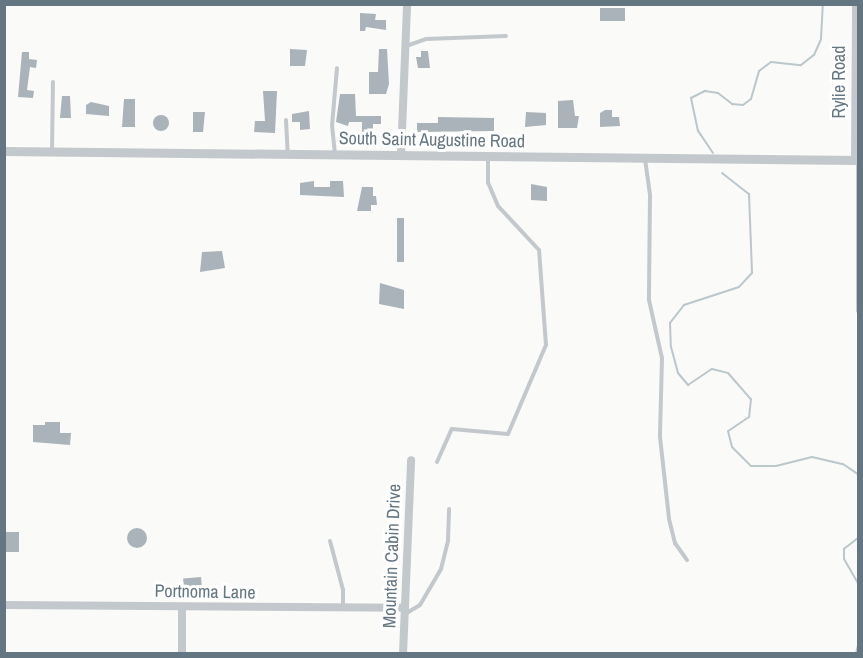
<!DOCTYPE html>
<style>
body{margin:0}
#map{position:relative;width:863px;height:658px;overflow:hidden;background:#fafaf8;font-family:"Archivo Narrow",sans-serif}
div>[style]{position:absolute}
.stream>*{height:2px;margin:-1px;padding:0 1px;transform-origin:1px;border-radius:1px;background:#bbc7cb}
.building>*{inset:0;background:#aab3b9;transform-origin:0 0}
.round{border-radius:50%}
.service>*{height:4px;margin:-2px;padding:0 2px;transform-origin:2px;border-radius:2px;background:#c3c8cc}
.minor>*{height:8px;margin:-4px;padding:0 4px;transform-origin:4px;border-radius:4px;background:#c3c8cc}
.tertiary>*{height:9px;margin:-4.5px;padding:0 4.5px;transform-origin:4.5px;border-radius:4.5px;background:#c3c8cc}
span{translate:-50% -50%;white-space:nowrap;text-align:center;line-height:1.15;-webkit-text-stroke:6px #fff;paint-order:stroke}
.street-label{font-size:18px;color:#657683}
.frame{position:absolute;inset:0;border:6px solid #657683;pointer-events:none}
</style>
<div id="map">
<div class="stream">
<i style="left:713px;top:153px;width:27px;rotate:-124deg"></i>
<i style="left:698px;top:131px;width:34px;rotate:-102deg"></i>
<i style="left:691px;top:98px;width:16px;rotate:-27deg"></i>
<i style="left:705px;top:91px;width:13px;rotate:9deg"></i>
<i style="left:718px;top:93px;width:18px;rotate:38deg"></i>
<i style="left:732px;top:104px;width:11px;rotate:5deg"></i>
<i style="left:743px;top:105px;width:10px;rotate:-37deg"></i>
<i style="left:751px;top:99px;width:29px;rotate:-74deg"></i>
<i style="left:759px;top:71px;width:15px;rotate:-37deg"></i>
<i style="left:771px;top:62px;width:30px;rotate:6deg"></i>
<i style="left:801px;top:65px;width:16px;rotate:-38deg"></i>
<i style="left:814px;top:55px;width:17px;rotate:-66deg"></i>
<i style="left:821px;top:39px;width:35px;rotate:-87deg"></i>
<i style="left:722px;top:173px;width:34px;rotate:38deg"></i>
<i style="left:749px;top:194px;width:79px;rotate:87.8deg"></i>
<i style="left:752px;top:273px;width:19px;rotate:133deg"></i>
<i style="left:739px;top:287px;width:58px;rotate:161.9deg"></i>
<i style="left:684px;top:305px;width:23px;rotate:128deg"></i>
<i style="left:670px;top:323px;width:24px;rotate:88deg"></i>
<i style="left:671px;top:347px;width:27px;rotate:75deg"></i>
<i style="left:678px;top:373px;width:16px;rotate:50deg"></i>
<i style="left:688px;top:385px;width:29px;rotate:-34deg"></i>
<i style="left:712px;top:369px;width:16px;rotate:14deg"></i>
<i style="left:728px;top:373px;width:35px;rotate:49deg"></i>
<i style="left:751px;top:399px;width:18px;rotate:96deg"></i>
<i style="left:749px;top:417px;width:25px;rotate:146deg"></i>
<i style="left:728px;top:431px;width:16px;rotate:76deg"></i>
<i style="left:732px;top:447px;width:27px;rotate:45deg"></i>
<i style="left:751px;top:466px;width:25px"></i>
<i style="left:776px;top:466px;width:37px;rotate:-14deg"></i>
<i style="left:812px;top:457px;width:32px;rotate:13deg"></i>
<i style="left:843px;top:464px;width:18px;rotate:34deg"></i>
<i style="left:858px;top:538px;width:18px;rotate:142deg"></i>
<i style="left:844px;top:549px;width:10px;rotate:90deg"></i>
<i style="left:844px;top:559px;width:28px;rotate:60deg"></i>
<i style="left:856px;top:654px;width:9px;rotate:-77deg"></i>
</div>
<div class="building">
<i style="left:600px;top:8px;width:25px;height:13px"></i>
<i style="clip-path:polygon(360px 13px,376px 14px,375px 20px,386px 20px,386px 30px,366px 27px,365px 31px,360px 31px)"></i>
<i style="clip-path:polygon(290px 49px,307px 50px,305px 66px,290px 66px)"></i>
<i style="clip-path:polygon(379px 49px,387px 49px,389px 84px,386px 94px,369px 94px,369px 72px,378px 72px)"></i>
<i style="clip-path:polygon(421px 51px,428px 51px,430px 68px,418px 68px,416px 57px,421px 57px)"></i>
<i style="clip-path:polygon(22px 52px,29px 52px,29px 59px,37px 60px,36px 68px,30px 67px,27px 90px,34px 91px,33px 98px,18px 97px)"></i>
<i style="clip-path:polygon(263px 91px,277px 91px,275px 133px,254px 132px,255px 121px,265px 121px)"></i>
<i style="clip-path:polygon(340px 94px,355px 94px,356px 116px,381px 116px,381px 124px,373px 124px,373px 136px,362px 136px,362px 122px,349px 122px,348px 126px,336px 122px)"></i>
<i style="clip-path:polygon(62px 96px,70px 96px,71px 118px,60px 118px)"></i>
<i style="clip-path:polygon(124px 99px,135px 99px,135px 127px,122px 127px)"></i>
<i style="clip-path:polygon(573px 100px,575px 116px,579px 116px,577px 128px,558px 128px,558px 101px)"></i>
<i style="clip-path:polygon(91px 102px,109px 106px,109px 116px,86px 114px,86px 105px)"></i>
<i style="clip-path:polygon(605px 110px,612px 110px,612px 117px,619px 117px,620px 126px,600px 127px,600px 113px)"></i>
<i style="clip-path:polygon(309px 111px,310px 129px,300px 130px,300px 122px,292px 122px,292px 114px)"></i>
<i style="clip-path:polygon(193px 112px,205px 112px,203px 132px,193px 132px)"></i>
<i style="clip-path:polygon(526px 112px,546px 113px,546px 125px,525px 127px)"></i>
<i class="round" style="left:153px;top:115px;width:16px;height:16px"></i>
<i style="clip-path:polygon(438px 117px,494px 118px,494px 131px,417px 132px,417px 123px,438px 123px)"></i>
<i style="clip-path:polygon(314px 181px,314px 187px,330px 187px,330px 181px,343px 181px,344px 197px,300px 195px,300px 183px)"></i>
<i style="clip-path:polygon(531px 184px,547px 187px,547px 201px,531px 200px)"></i>
<i style="clip-path:polygon(362px 187px,373px 187px,373px 196px,376px 196px,377px 205px,371px 205px,371px 211px,357px 211px)"></i>
<i style="left:404px;top:218px;width:44px;height:7px;rotate:90deg"></i>
<i style="clip-path:polygon(222px 251px,225px 268px,200px 272px,202px 252px)"></i>
<i style="clip-path:polygon(380px 283px,404px 290px,404px 309px,379px 304px)"></i>
<i style="clip-path:polygon(45px 422px,60px 422px,60px 433px,71px 433px,70px 445px,33px 442px,33px 425px,45px 425px)"></i>
<i class="round" style="left:127px;top:528px;width:20px;height:20px"></i>
<i style="left:4px;top:532px;width:15px;height:20px"></i>
<i style="left:201px;top:577px;width:11px;height:18px;rotate:85deg"></i>
</div>
<div class="service">
<i style="left:406px;top:46px;width:21px;rotate:-19deg"></i>
<i style="left:426px;top:39px;width:80px;rotate:-2.1deg"></i>
<i style="left:286px;top:120px;width:34px;rotate:87deg"></i>
<i style="left:52px;top:151px;width:69px;rotate:-89.2deg"></i>
<i style="left:335px;top:154px;width:28px;rotate:-96deg"></i>
<i style="left:332px;top:126px;width:58px;rotate:-85.1deg"></i>
<i style="left:645px;top:159px;width:37px;rotate:82deg"></i>
<i style="left:650px;top:196px;width:104px;rotate:90.6deg"></i>
<i style="left:649px;top:300px;width:59px;rotate:77.4deg"></i>
<i style="left:662px;top:358px;width:79px;rotate:91.5deg"></i>
<i style="left:660px;top:437px;width:82px;rotate:83.7deg"></i>
<i style="left:669px;top:519px;width:25px;rotate:76deg"></i>
<i style="left:675px;top:543px;width:21px;rotate:55deg"></i>
<i style="left:858px;top:163px;width:148px;rotate:90deg"></i>
<i style="left:437px;top:462px;width:36px;rotate:-66deg"></i>
<i style="left:452px;top:429px;width:56px;rotate:5.1deg"></i>
<i style="left:508px;top:434px;width:97px;rotate:-66.9deg"></i>
<i style="left:546px;top:345px;width:95px;rotate:-94.2deg"></i>
<i style="left:539px;top:250px;width:60px;rotate:-133deg"></i>
<i style="left:498px;top:206px;width:25px;rotate:-113deg"></i>
<i style="left:488px;top:183px;width:25px;rotate:-90deg"></i>
<i style="left:330px;top:541px;width:51px;rotate:75.1deg"></i>
<i style="left:343px;top:590px;width:16px;rotate:90deg"></i>
<i style="left:405px;top:614px;width:17px;rotate:-31deg"></i>
<i style="left:420px;top:605px;width:42px;rotate:-59.7deg"></i>
<i style="left:441px;top:569px;width:30px;rotate:-76deg"></i>
<i style="left:448px;top:540px;width:31px;rotate:-88deg"></i>
</div>
<div class="minor">
<i style="left:401px;top:156px;width:152px;rotate:-87.7deg"></i>
<i style="left:4px;top:605px;width:401px;rotate:0.4deg"></i>
<i style="left:182px;top:607px;width:47px;rotate:90deg"></i>
<i style="left:403px;top:654px;width:194px;rotate:-87.6deg"></i>
</div>
<div class="tertiary">
<i style="left:4px;top:151px;width:854px;rotate:0.6deg"></i>
<i style="left:855px;top:160px;width:156px;rotate:-89.6deg"></i>
</div>
<div class="street-label">
<span style="left:839px;top:82px;rotate:-90deg">Rylie Road</span>
<span style="left:432px;top:140px;rotate:1deg">South Saint Augustine Road</span>
<span style="left:392px;top:556px;rotate:-88deg">Mountain Cabin Drive</span>
<span style="left:205px;top:592px;rotate:1deg">Portnoma Lane</span>
</div>
<div class="frame"></div>
</div>
